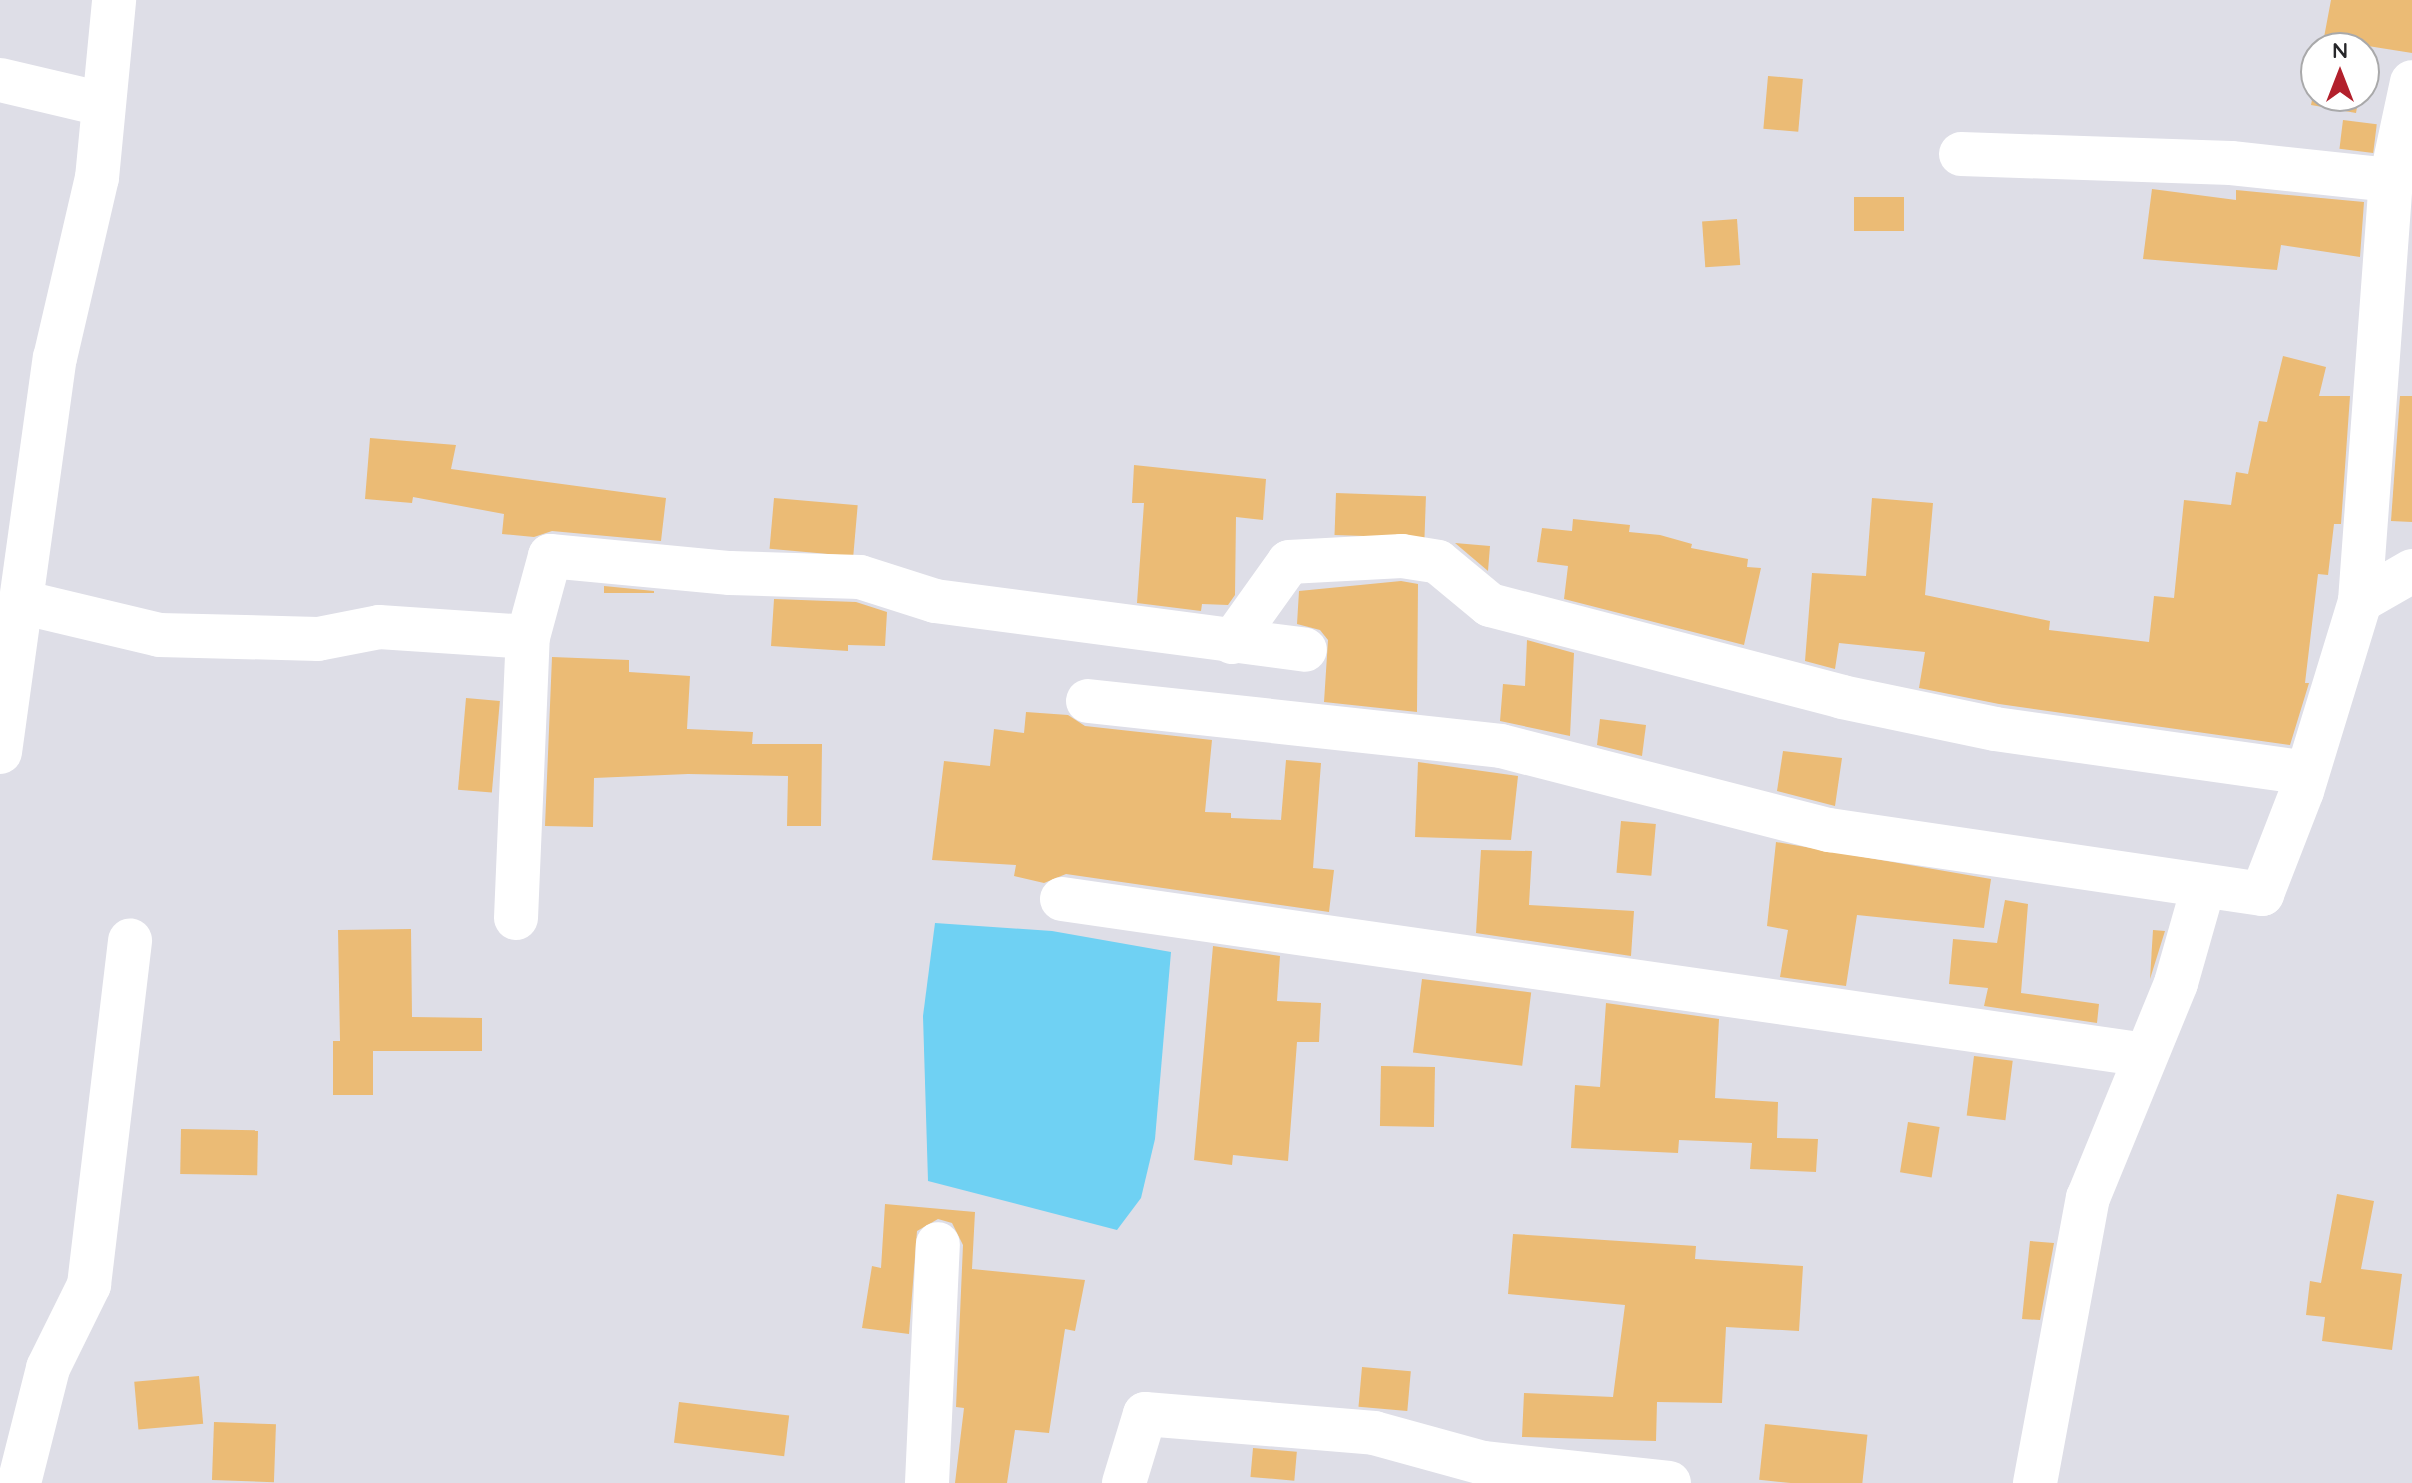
<!DOCTYPE html>
<style>
body{margin:0}
#map{position:relative;width:2412px;height:1483px;overflow:hidden;background:#dedee7;font-family:Quicksand,sans-serif}
div>[style]{position:absolute}
.water>*{inset:0;background:#6fd1f3}
.building>*{inset:0;background:#ebbb75;transform-origin:0 0}
.street>*{height:44px;margin:-22px;padding:0 22px;transform-origin:22px;border-radius:22px;background:#fff}
span{translate:-50% -50%;white-space:nowrap;text-align:center;line-height:1.15;-webkit-text-stroke:7px #fff;paint-order:stroke}
.north{position:absolute;left:2300px;top:32px;width:80px;height:80px;box-sizing:border-box;background:#fff;border:2px solid #a9a9aa;border-radius:50%;rotate:0deg;font-size:22px;font-weight:700;line-height:32px;text-align:center;color:#27272a}
.north::after{content:'';display:block;margin:auto;width:28px;height:36px;background:#b2202c;clip-path:polygon(50% 0,100% 100%,50% 72%,0 100%)}
</style>
<div id="map">
<div class="water">
<i style="clip-path:polygon(935px 923px,1052px 931px,1171px 952px,1155px 1139px,1141px 1198px,1117px 1230px,928px 1181px,923px 1016px)"></i>
</div>
<div class="building">
<i style="clip-path:polygon(2331px 0,2412px 0,2412px 53px,2368px 46px,2364px 69px,2364px 48px,2322px 48px)"></i>
<i style="left:1768px;top:76px;width:35px;height:53px;rotate:5deg"></i>
<i style="clip-path:polygon(2316px 80px,2316px 96px,2359px 96px,2356px 113px,2311px 105px)"></i>
<i style="left:2343px;top:120px;width:34px;height:29px;rotate:7deg"></i>
<i style="clip-path:polygon(2152px 189px,2236px 200px,2236px 190px,2364px 202px,2360px 257px,2281px 245px,2277px 270px,2143px 259px)"></i>
<i style="left:1854px;top:197px;width:50px;height:34px"></i>
<i style="left:1737px;top:219px;width:46px;height:35px;rotate:86deg"></i>
<i style="clip-path:polygon(2283px 356px,2326px 367px,2319px 396px,2350px 396px,2341px 524px,2334px 524px,2328px 575px,2318px 574px,2305px 683px,2309px 683px,2290px 745px,1999px 704px,1919px 688px,1925px 652px,1839px 643px,1835px 669px,1805px 661px,1812px 573px,1866px 576px,1872px 498px,1933px 503px,1925px 595px,2050px 621px,2049px 630px,2149px 642px,2154px 596px,2174px 598px,2184px 500px,2231px 505px,2236px 472px,2248px 474px,2259px 421px,2267px 422px)"></i>
<i style="clip-path:polygon(2400px 396px,2412px 396px,2412px 522px,2391px 521px)"></i>
<i style="clip-path:polygon(370px 438px,456px 445px,451px 469px,666px 498px,661px 541px,552px 531px,534px 537px,502px 534px,504px 514px,413px 497px,412px 503px,365px 499px)"></i>
<i style="clip-path:polygon(1134px 465px,1266px 479px,1263px 520px,1236px 517px,1235px 595px,1228px 605px,1202px 604px,1201px 611px,1137px 603px,1144px 503px,1132px 503px)"></i>
<i style="left:1336px;top:493px;width:90px;height:42px;rotate:2deg"></i>
<i style="left:774px;top:498px;width:84px;height:51px;rotate:5deg"></i>
<i style="clip-path:polygon(1573px 519px,1630px 525px,1629px 532px,1660px 535px,1692px 544px,1691px 548px,1748px 559px,1747px 567px,1761px 568px,1744px 645px,1564px 599px,1568px 566px,1537px 562px,1542px 528px,1572px 531px)"></i>
<i style="clip-path:polygon(1455px 543px,1490px 546px,1488px 571px)"></i>
<i style="clip-path:polygon(1401px 581px,1418px 584px,1417px 712px,1324px 702px,1328px 640px,1320px 630px,1297px 624px,1299px 591px)"></i>
<i style="clip-path:polygon(604px 586px,654px 591px,654px 593px,604px 593px)"></i>
<i style="clip-path:polygon(774px 599px,856px 602px,887px 612px,885px 646px,848px 645px,848px 651px,771px 646px)"></i>
<i style="clip-path:polygon(1527px 640px,1574px 653px,1570px 736px,1500px 721px,1503px 684px,1525px 686px)"></i>
<i style="clip-path:polygon(552px 657px,629px 660px,629px 672px,690px 676px,687px 729px,753px 732px,752px 744px,822px 744px,821px 826px,787px 826px,788px 776px,688px 774px,594px 778px,593px 827px,545px 826px)"></i>
<i style="left:466px;top:698px;width:34px;height:92px;rotate:5deg"></i>
<i style="clip-path:polygon(1026px 712px,1068px 715px,1085px 726px,1212px 740px,1205px 812px,1231px 813px,1231px 818px,1281px 820px,1286px 760px,1321px 763px,1313px 868px,1334px 870px,1329px 912px,1066px 874px,1044px 883px,1014px 876px,1016px 865px,932px 860px,944px 761px,990px 766px,994px 729px,1024px 733px)"></i>
<i style="clip-path:polygon(1600px 719px,1646px 725px,1642px 756px,1597px 745px)"></i>
<i style="clip-path:polygon(1783px 751px,1842px 758px,1835px 806px,1777px 791px)"></i>
<i style="clip-path:polygon(1418px 762px,1518px 776px,1511px 840px,1415px 837px)"></i>
<i style="left:1621px;top:821px;width:35px;height:52px;rotate:5deg"></i>
<i style="clip-path:polygon(1776px 842px,1991px 879px,1984px 928px,1857px 915px,1846px 986px,1780px 977px,1788px 930px,1767px 926px)"></i>
<i style="clip-path:polygon(1481px 850px,1532px 851px,1529px 905px,1634px 911px,1631px 956px,1476px 933px)"></i>
<i style="clip-path:polygon(2005px 900px,2028px 904px,2021px 993px,2099px 1004px,2097px 1023px,1984px 1006px,1988px 988px,1949px 984px,1953px 939px,1997px 943px)"></i>
<i style="clip-path:polygon(411px 929px,412px 1017px,482px 1018px,482px 1051px,373px 1051px,373px 1095px,333px 1095px,333px 1041px,340px 1041px,338px 930px)"></i>
<i style="clip-path:polygon(2153px 930px,2165px 931px,2150px 979px)"></i>
<i style="clip-path:polygon(1213px 946px,1280px 956px,1277px 1001px,1321px 1003px,1319px 1042px,1297px 1042px,1288px 1161px,1233px 1155px,1232px 1165px,1194px 1160px)"></i>
<i style="left:1422px;top:979px;width:110px;height:74px;rotate:7deg"></i>
<i style="clip-path:polygon(1606px 1003px,1719px 1019px,1715px 1098px,1778px 1102px,1777px 1138px,1818px 1139px,1816px 1172px,1750px 1169px,1752px 1143px,1679px 1140px,1678px 1153px,1571px 1148px,1575px 1085px,1600px 1087px)"></i>
<i style="left:1974px;top:1056px;width:39px;height:60px;rotate:7deg"></i>
<i style="left:1381px;top:1066px;width:54px;height:60px;rotate:1deg"></i>
<i style="left:1908px;top:1122px;width:32px;height:51px;rotate:9deg"></i>
<i style="left:181px;top:1129px;width:77px;height:45px;rotate:1deg"></i>
<i style="clip-path:polygon(2337px 1194px,2374px 1201px,2361px 1269px,2402px 1274px,2392px 1350px,2322px 1341px,2325px 1317px,2306px 1315px,2310px 1281px,2321px 1283px)"></i>
<i style="clip-path:polygon(885px 1204px,975px 1212px,972px 1269px,1085px 1280px,1075px 1331px,1065px 1329px,1049px 1433px,1015px 1430px,1007px 1483px,955px 1483px,964px 1408px,956px 1407px,963px 1245px,952px 1223px,938px 1219px,917px 1231px,909px 1334px,862px 1328px,872px 1266px,881px 1268px)"></i>
<i style="clip-path:polygon(1513px 1234px,1696px 1246px,1695px 1259px,1803px 1266px,1799px 1331px,1726px 1327px,1722px 1403px,1657px 1402px,1656px 1441px,1522px 1437px,1524px 1393px,1613px 1397px,1625px 1305px,1508px 1294px)"></i>
<i style="clip-path:polygon(2030px 1241px,2054px 1243px,2040px 1320px,2022px 1319px)"></i>
<i style="left:1362px;top:1367px;width:49px;height:40px;rotate:5deg"></i>
<i style="left:199px;top:1376px;width:48px;height:65px;rotate:85deg"></i>
<i style="left:679px;top:1402px;width:111px;height:41px;rotate:7deg"></i>
<i style="left:214px;top:1422px;width:62px;height:58px;rotate:2deg"></i>
<i style="left:1765px;top:1424px;width:103px;height:56px;rotate:6deg"></i>
<i style="left:1253px;top:1448px;width:44px;height:29px;rotate:5deg"></i>
</div>
<div class="street">
<i style="left:0;top:80px;width:105px;rotate:13.2deg"></i>
<i style="left:1961px;top:154px;width:270px;rotate:1.9deg"></i>
<i style="left:2231px;top:163px;width:161px;rotate:6.1deg"></i>
<i style="left:2360px;top:601px;width:60px;rotate:-30deg"></i>
<i style="left:21px;top:602px;width:142px;rotate:13.4deg"></i>
<i style="left:159px;top:635px;width:159px;rotate:1.4deg"></i>
<i style="left:318px;top:639px;width:62px;rotate:-11.1deg"></i>
<i style="left:379px;top:627px;width:149px;rotate:3.8deg"></i>
<i style="left:528px;top:637px;width:84px;rotate:-74.8deg"></i>
<i style="left:550px;top:556px;width:181px;rotate:5.4deg"></i>
<i style="left:730px;top:573px;width:130px;rotate:1.8deg"></i>
<i style="left:860px;top:577px;width:79px;rotate:17.7deg"></i>
<i style="left:935px;top:601px;width:373px;rotate:7.5deg"></i>
<i style="left:1232px;top:642px;width:98px;rotate:-54.5deg"></i>
<i style="left:1289px;top:562px;width:113px;rotate:-3deg"></i>
<i style="left:1402px;top:556px;width:36px;rotate:9deg"></i>
<i style="left:1438px;top:562px;width:67px;rotate:39.6deg"></i>
<i style="left:1490px;top:605px;width:364px;rotate:14.6deg"></i>
<i style="left:1842px;top:697px;width:156px;rotate:11.8deg"></i>
<i style="left:1995px;top:729px;width:315px;rotate:8deg"></i>
<i style="left:1088px;top:701px;width:415px;rotate:6.2deg"></i>
<i style="left:1501px;top:746px;width:339px;rotate:14.4deg"></i>
<i style="left:1829px;top:830px;width:438px;rotate:8.4deg"></i>
<i style="left:2262px;top:894px;width:110px;rotate:-68.8deg"></i>
<i style="left:2302px;top:791px;width:199px;rotate:-73deg"></i>
<i style="left:2360px;top:601px;width:422px;rotate:-85.8deg"></i>
<i style="left:2391px;top:180px;width:100px;rotate:-77.9deg"></i>
<i style="left:0;top:752px;width:398px;rotate:-82.1deg"></i>
<i style="left:55px;top:358px;width:185px;rotate:-76.9deg"></i>
<i style="left:97px;top:178px;width:179px;rotate:-84.5deg"></i>
<i style="left:1062px;top:899px;width:1095px;rotate:8.19deg"></i>
<i style="left:516px;top:918px;width:281px;rotate:-87.6deg"></i>
<i style="left:19px;top:1483px;width:119px;rotate:-75.8deg"></i>
<i style="left:48px;top:1368px;width:93px;rotate:-63.7deg"></i>
<i style="left:89px;top:1285px;width:347px;rotate:-83.2deg"></i>
<i style="left:927px;top:1483px;width:239px;rotate:-87.4deg"></i>
<i style="left:1124px;top:1483px;width:72px;rotate:-73.1deg"></i>
<i style="left:1145px;top:1414px;width:230px;rotate:4.7deg"></i>
<i style="left:1374px;top:1433px;width:113px;rotate:15.4deg"></i>
<i style="left:1483px;top:1463px;width:187px;rotate:6.1deg"></i>
<i style="left:2035px;top:1483px;width:290px;rotate:-79.5deg"></i>
<i style="left:2088px;top:1198px;width:232px;rotate:-67.7deg"></i>
<i style="left:2176px;top:983px;width:99px;rotate:-74.1deg"></i>
</div>
<div class="north">N</div>
</div>
